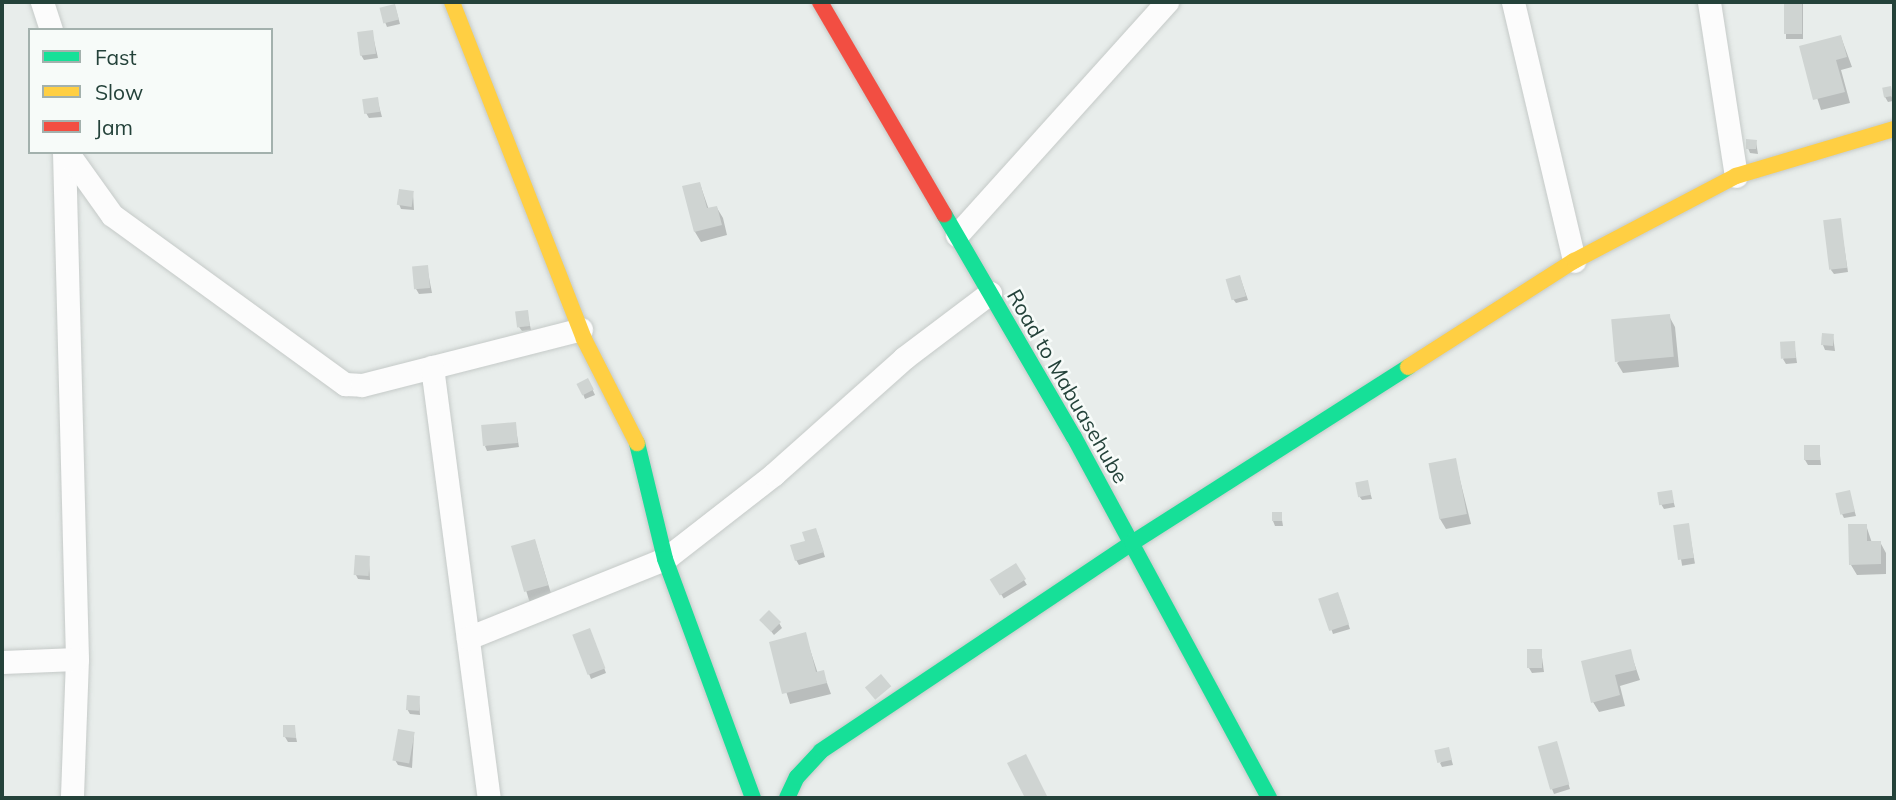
<!DOCTYPE html>
<style>
body{margin:0}
#map{position:relative;width:1896px;height:800px;overflow:hidden;background:#e8edeb;font-family:Mulish,sans-serif}
div>[style]{position:absolute}
.shadow>*{inset:0;background:#0003;transform-origin:0 0}
.building>*{inset:0;background:#cfd4d2;transform-origin:0 0}
.roads{filter:drop-shadow(0 0 2px #c5cac8) drop-shadow(0 0 2px #c5cac8)}
.street>*{height:23px;margin:-11.5px;padding:0 11.5px;transform-origin:11.5px;border-radius:11.5px;background:#fcfcfc}
.fast>*{height:16px;margin:-8px;padding:0 8px;transform-origin:8px;border-radius:8px;background:#16e098}
.slow>*{height:16px;margin:-8px;padding:0 8px;transform-origin:8px;border-radius:8px;background:#ffcf43}
.jam>*{height:16px;margin:-8px;padding:0 8px;transform-origin:8px;border-radius:8px;background:#f24e42}
span{translate:-50% -50%;white-space:nowrap;text-align:center;line-height:1.15;-webkit-text-stroke:5px #f7fbf9;paint-order:stroke}
.street-label{font-size:21px;color:#24423a}
.frame{position:absolute;inset:0;border:4px solid #24423a;pointer-events:none}
.legend{position:absolute;left:28px;top:28px;width:245px;height:126px;box-sizing:border-box;background:#f7fbf9;border:2px solid #a3b1ad;margin:0;padding:9px 12px;list-style:none;font-size:21px;color:#24423a}
.legend li{display:flex;align-items:center;gap:14px;height:35px}
.legend b{width:35px;border:2px solid #a3b1ad}
</style>
<div id="map">
<div class="shadow">
<i style="left:1786px;top:2px;width:17px;height:37px"></i>
<i style="clip-path:polygon(395px 6px,400px 24px,387px 27px,385px 22px)"></i>
<i style="clip-path:polygon(372px 32px,378px 58px,364px 60px,361px 55px)"></i>
<i style="clip-path:polygon(1841px 37px,1852px 67px,1841px 70px,1850px 103px,1821px 110px,1801px 48px)"></i>
<i style="clip-path:polygon(1890px 91px,1893px 101px,1888px 102px,1885px 97px)"></i>
<i style="clip-path:polygon(377px 99px,382px 117px,369px 118px,366px 113px)"></i>
<i style="clip-path:polygon(1756px 142px,1758px 154px,1750px 153px,1748px 148px)"></i>
<i style="clip-path:polygon(700px 184px,709px 210px,717px 208px,723px 218px,727px 235px,701px 242px,695px 232px)"></i>
<i style="clip-path:polygon(413px 193px,414px 210px,401px 209px,399px 204px)"></i>
<i style="clip-path:polygon(1840px 220px,1848px 272px,1834px 274px,1831px 270px)"></i>
<i style="clip-path:polygon(427px 267px,432px 293px,419px 294px,416px 289px)"></i>
<i style="clip-path:polygon(1240px 277px,1248px 300px,1236px 303px,1233px 299px)"></i>
<i style="clip-path:polygon(527px 312px,531px 330px,522px 331px,519px 327px)"></i>
<i style="clip-path:polygon(1669px 316px,1675px 327px,1679px 367px,1623px 373px,1617px 363px)"></i>
<i style="clip-path:polygon(1833px 336px,1835px 351px,1825px 350px,1823px 345px)"></i>
<i style="clip-path:polygon(1794px 343px,1797px 363px,1786px 364px,1783px 359px)"></i>
<i style="clip-path:polygon(590px 384px,595px 395px,585px 399px,583px 394px)"></i>
<i style="clip-path:polygon(515px 424px,519px 447px,487px 451px,485px 446px)"></i>
<i style="clip-path:polygon(1819px 447px,1821px 465px,1808px 465px,1805px 460px)"></i>
<i style="clip-path:polygon(1455px 460px,1471px 524px,1446px 529px,1440px 519px)"></i>
<i style="clip-path:polygon(1367px 482px,1372px 499px,1362px 500px,1359px 496px)"></i>
<i style="clip-path:polygon(1671px 492px,1675px 507px,1664px 509px,1661px 504px)"></i>
<i style="clip-path:polygon(1849px 492px,1856px 516px,1844px 518px,1842px 514px)"></i>
<i style="clip-path:polygon(1281px 514px,1283px 526px,1275px 526px,1273px 521px)"></i>
<i style="left:1688px;top:524px;width:40px;height:13px;rotate:80deg"></i>
<i style="clip-path:polygon(1866px 525px,1872px 543px,1880px 542px,1886px 553px,1886px 574px,1857px 575px,1851px 565px)"></i>
<i style="clip-path:polygon(818px 535px,825px 557px,799px 565px,796px 560px)"></i>
<i style="left:535px;top:541px;width:57px;height:23px;rotate:73deg"></i>
<i style="clip-path:polygon(369px 558px,370px 580px,358px 579px,356px 575px)"></i>
<i style="left:1015px;top:565px;width:23px;height:27px;rotate:59deg"></i>
<i style="clip-path:polygon(1340px 599px,1350px 629px,1333px 634px,1321px 600px)"></i>
<i style="clip-path:polygon(762px 620px,779px 623px,782px 628px,774px 635px)"></i>
<i style="clip-path:polygon(805px 634px,818px 674px,823px 672px,831px 694px,790px 704px,771px 643px)"></i>
<i style="clip-path:polygon(592px 635px,606px 673px,591px 679px,574px 636px)"></i>
<i style="clip-path:polygon(1541px 650px,1544px 672px,1532px 673px,1529px 668px)"></i>
<i style="clip-path:polygon(1630px 651px,1640px 680px,1620px 686px,1625px 706px,1599px 712px,1593px 702px)"></i>
<i style="clip-path:polygon(419px 698px,420px 715px,410px 714px,407px 709px)"></i>
<i style="clip-path:polygon(294px 727px,297px 742px,288px 742px,285px 737px)"></i>
<i style="clip-path:polygon(414px 734px,412px 768px,398px 765px,395px 760px)"></i>
<i style="clip-path:polygon(1556px 743px,1570px 789px,1554px 794px,1552px 789px)"></i>
<i style="clip-path:polygon(1450px 754px,1453px 765px,1442px 767px,1440px 763px)"></i>
</div>
<div class="building">
<i style="left:1784px;top:2px;width:18px;height:32px"></i>
<i style="left:395px;top:4px;width:16px;height:16px;rotate:76deg"></i>
<i style="left:373px;top:30px;width:24px;height:16px;rotate:83deg"></i>
<i style="clip-path:polygon(1841px 35px,1847px 57px,1836px 60px,1845px 92px,1813px 100px,1799px 46px)"></i>
<i style="left:1891px;top:86px;width:10px;height:9px;rotate:79deg"></i>
<i style="left:378px;top:97px;width:15px;height:16px;rotate:82deg"></i>
<i style="clip-path:polygon(1746px 139px,1757px 140px,1756px 149px,1746px 149px)"></i>
<i style="clip-path:polygon(700px 182px,707px 208px,717px 206px,722px 225px,694px 232px,682px 186px)"></i>
<i style="left:399px;top:189px;width:15px;height:16px;rotate:8deg"></i>
<i style="left:1841px;top:218px;width:50px;height:18px;rotate:83deg"></i>
<i style="left:428px;top:265px;width:23px;height:16px;rotate:85deg"></i>
<i style="left:1240px;top:275px;width:22px;height:15px;rotate:74deg"></i>
<i style="left:528px;top:310px;width:16px;height:13px;rotate:83deg"></i>
<i style="left:1670px;top:314px;width:43px;height:59px;rotate:85deg"></i>
<i style="left:1822px;top:333px;width:12px;height:12px;rotate:5deg"></i>
<i style="left:1795px;top:341px;width:17px;height:15px;rotate:87deg"></i>
<i style="left:588px;top:378px;width:13px;height:13px;rotate:63deg"></i>
<i style="left:516px;top:422px;width:21px;height:35px;rotate:85deg"></i>
<i style="left:1804px;top:445px;width:16px;height:15px"></i>
<i style="left:1456px;top:458px;width:57px;height:28px;rotate:79deg"></i>
<i style="left:1368px;top:480px;width:15px;height:13px;rotate:79deg"></i>
<i style="left:1672px;top:490px;width:13px;height:15px;rotate:81deg"></i>
<i style="left:1850px;top:490px;width:22px;height:15px;rotate:77deg"></i>
<i style="left:1272px;top:512px;width:10px;height:9px"></i>
<i style="left:1689px;top:523px;width:35px;height:16px;rotate:82deg"></i>
<i style="clip-path:polygon(1848px 524px,1867px 524px,1867px 541px,1881px 541px,1881px 564px,1849px 565px)"></i>
<i style="clip-path:polygon(816px 528px,824px 552px,795px 561px,790px 545px,805px 541px,802px 532px)"></i>
<i style="left:535px;top:539px;width:48px;height:25px;rotate:74deg"></i>
<i style="left:355px;top:555px;width:15px;height:20px;rotate:4deg"></i>
<i style="left:1016px;top:563px;width:19px;height:31px;rotate:58deg"></i>
<i style="left:1338px;top:592px;width:34px;height:21px;rotate:71deg"></i>
<i style="left:769px;top:610px;width:17px;height:14px;rotate:45deg"></i>
<i style="left:590px;top:628px;width:43px;height:19px;rotate:69deg"></i>
<i style="clip-path:polygon(806px 632px,816px 672px,824px 670px,827px 683px,782px 694px,769px 642px)"></i>
<i style="left:1527px;top:649px;width:15px;height:19px"></i>
<i style="clip-path:polygon(1631px 649px,1636px 670px,1615px 675px,1620px 695px,1591px 703px,1581px 661px)"></i>
<i style="left:881px;top:674px;width:16px;height:21px;rotate:50deg"></i>
<i style="left:407px;top:695px;width:13px;height:15px;rotate:4deg"></i>
<i style="clip-path:polygon(283px 725px,295px 725px,296px 738px,283px 737px)"></i>
<i style="left:398px;top:729px;width:17px;height:32px;rotate:10deg"></i>
<i style="left:1557px;top:741px;width:45px;height:20px;rotate:74deg"></i>
<i style="left:1449px;top:747px;width:13px;height:15px;rotate:77deg"></i>
<i style="clip-path:polygon(1026px 754px,1048px 798px,1025px 798px,1007px 763px)"></i>
</div>
<div class="roads">
<div class="street">
<i style="left:42px;top:2px;width:29px;rotate:72deg"></i>
<i style="left:1513px;top:2px;width:266px;rotate:76.7deg"></i>
<i style="left:1709px;top:2px;width:176px;rotate:81.2deg"></i>
<i style="left:64px;top:152px;width:507px;rotate:88.53deg"></i>
<i style="left:77px;top:659px;width:139px;rotate:92.1deg"></i>
<i style="left:67px;top:152px;width:77px;rotate:54.5deg"></i>
<i style="left:112px;top:215px;width:288px;rotate:36deg"></i>
<i style="left:345px;top:384px;width:17px;rotate:3deg"></i>
<i style="left:362px;top:385px;width:226px;rotate:-14.3deg"></i>
<i style="left:957px;top:235px;width:314px;rotate:-48deg"></i>
<i style="left:432px;top:367px;width:435px;rotate:82.5deg"></i>
<i style="left:468px;top:638px;width:212px;rotate:-21.9deg"></i>
<i style="left:665px;top:559px;width:138px;rotate:-37.9deg"></i>
<i style="left:774px;top:474px;width:174px;rotate:-41.7deg"></i>
<i style="left:904px;top:358px;width:108px;rotate:-37.1deg"></i>
<i style="left:2px;top:662px;width:75px;rotate:-2.3deg"></i>
</div>
<div class="fast">
<i style="left:944px;top:214px;width:258px;rotate:59.8deg"></i>
<i style="left:1074px;top:437px;width:410px;rotate:61.6deg"></i>
<i style="left:637px;top:443px;width:119px;rotate:76.4deg"></i>
<i style="left:665px;top:559px;width:255px;rotate:69.8deg"></i>
<i style="left:787px;top:798px;width:23px;rotate:-65deg"></i>
<i style="left:797px;top:777px;width:35px;rotate:-47deg"></i>
<i style="left:821px;top:751px;width:374px;rotate:-33.8deg"></i>
<i style="left:1132px;top:543px;width:327px;rotate:-32.5deg"></i>
</div>
<div class="slow">
<i style="left:452px;top:2px;width:362px;rotate:68.6deg"></i>
<i style="left:584px;top:339px;width:117px;rotate:63deg"></i>
<i style="left:1408px;top:367px;width:197px;rotate:-32.6deg"></i>
<i style="left:1574px;top:261px;width:183px;rotate:-27.7deg"></i>
<i style="left:1736px;top:176px;width:165px;rotate:-16.6deg"></i>
</div>
<div class="jam">
<i style="left:820px;top:2px;width:246px;rotate:59.7deg"></i>
</div>
</div>
<div class="street-label">
<span style="left:1068px;top:386px;rotate:60deg">Road to Mabuasehube</span>
</div>
<div class="frame"></div>
<ul class="legend">
<li><b style="height:9px;background:#16e098"></b>Fast</li>
<li><b style="height:9px;background:#ffcf43"></b>Slow</li>
<li><b style="height:9px;background:#f24e42"></b>Jam</li>
</ul>
</div>
